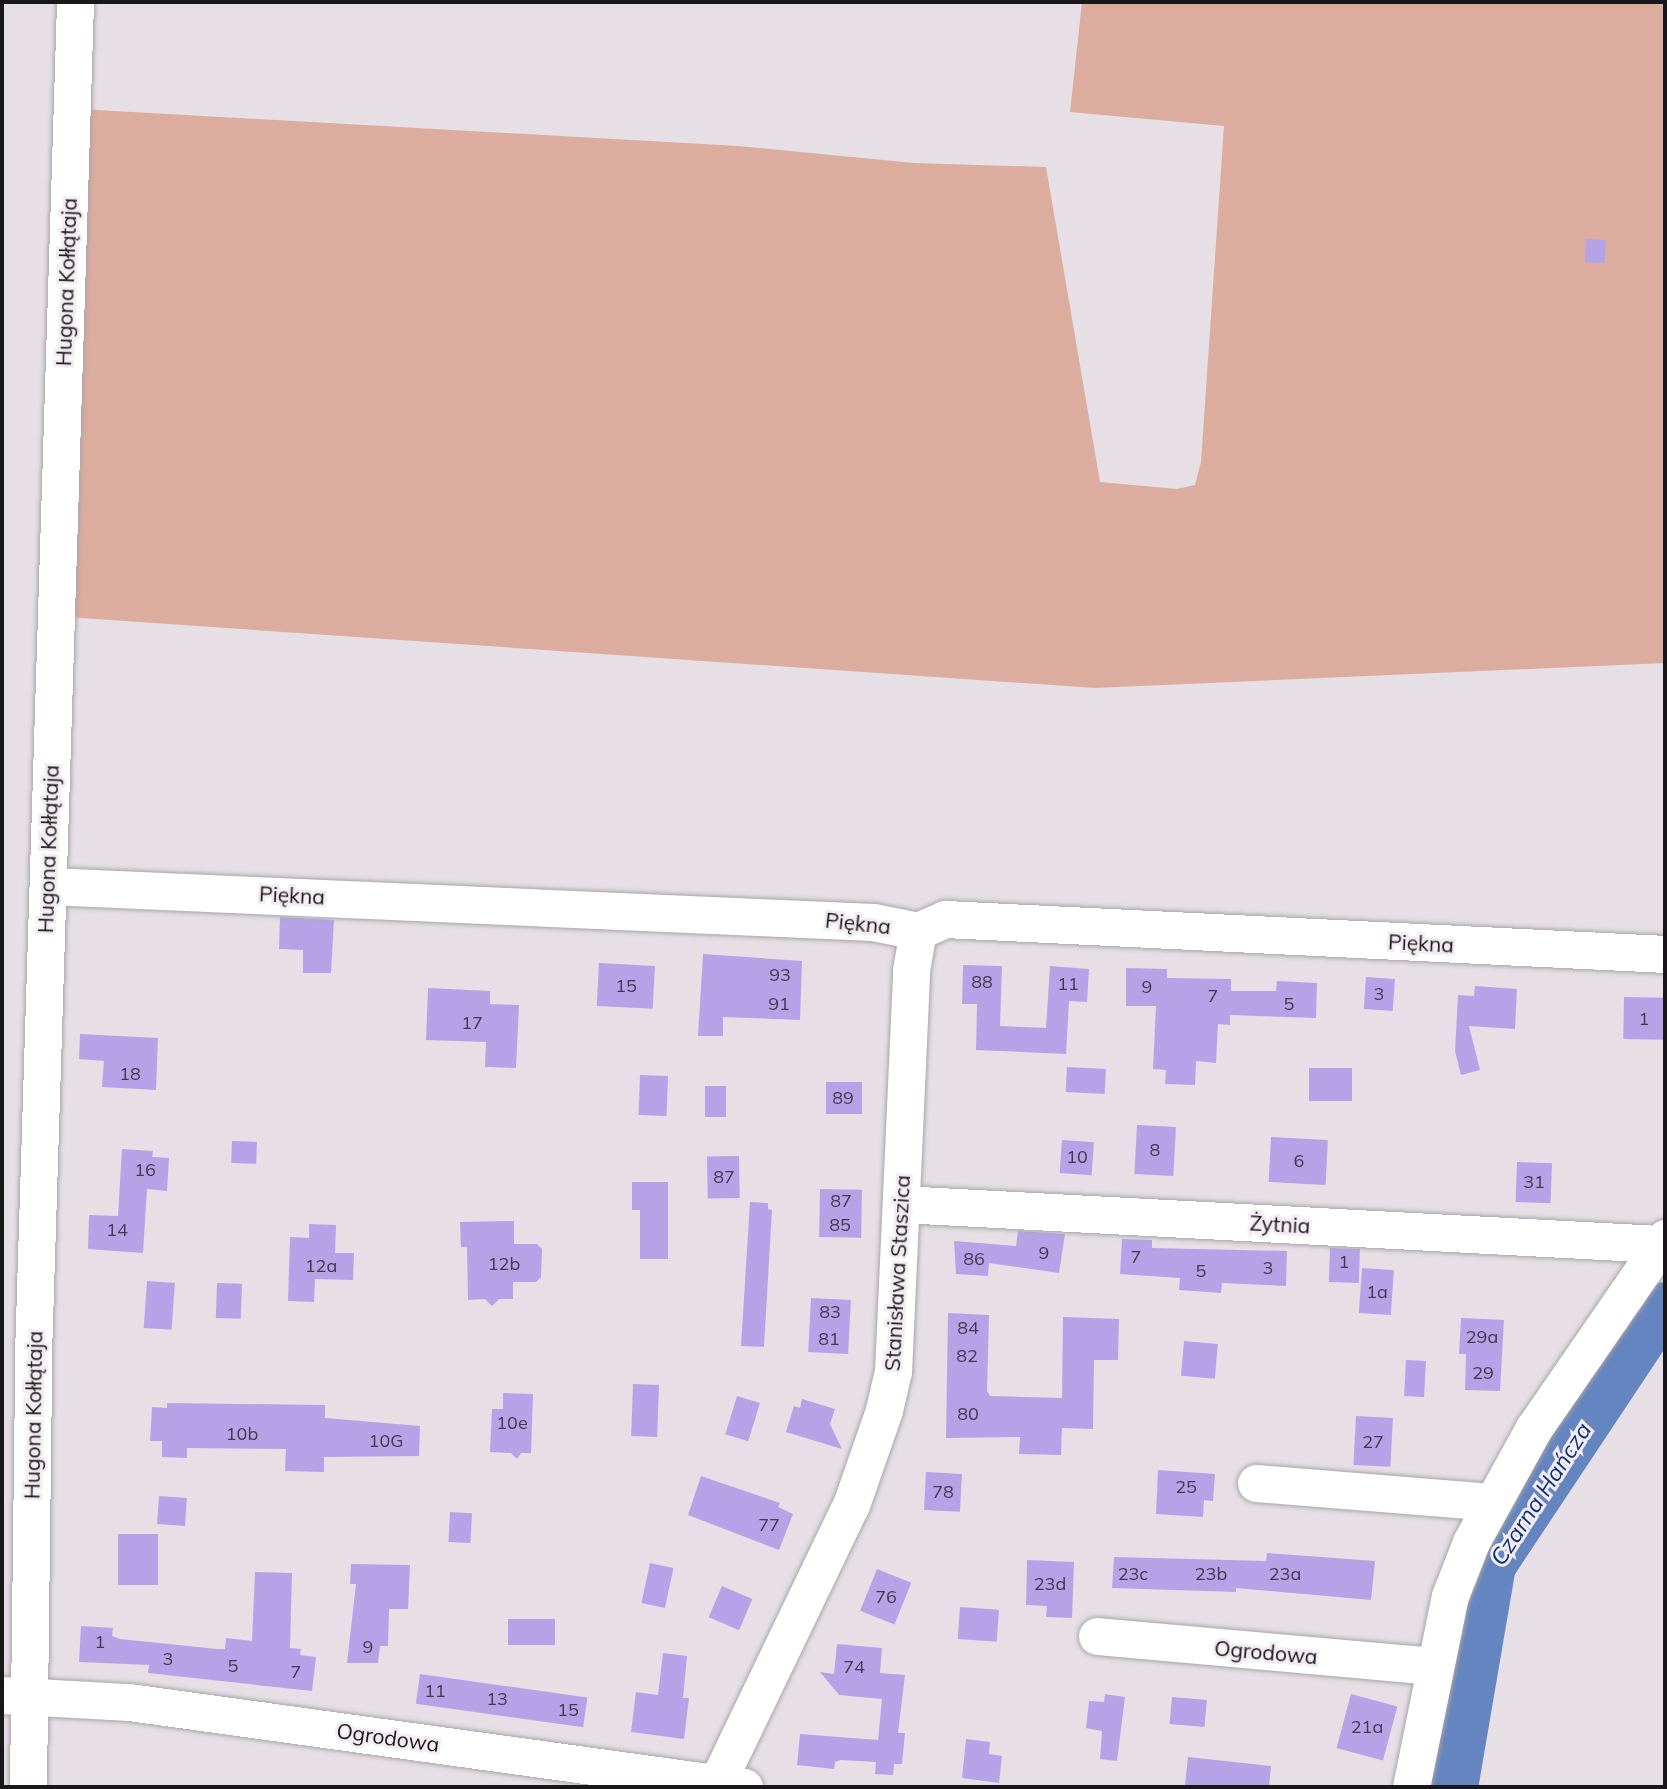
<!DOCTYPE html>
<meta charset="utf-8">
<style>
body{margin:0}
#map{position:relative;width:1667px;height:1789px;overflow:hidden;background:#e6dfe6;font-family:Mulish,sans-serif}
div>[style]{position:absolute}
.green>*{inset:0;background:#dcac9e}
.river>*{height:47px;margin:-23.5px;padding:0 23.5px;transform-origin:23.5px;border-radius:23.5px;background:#6485bf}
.building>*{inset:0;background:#b4a4e7;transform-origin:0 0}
.roads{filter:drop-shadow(0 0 2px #aba4aa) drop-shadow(0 0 2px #aba4aa)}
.minor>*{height:37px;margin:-18.5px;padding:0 18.5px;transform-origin:18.5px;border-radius:18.5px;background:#fff}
span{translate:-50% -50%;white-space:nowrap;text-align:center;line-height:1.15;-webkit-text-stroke:6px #f4ecf3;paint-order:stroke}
.number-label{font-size:18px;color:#403a4d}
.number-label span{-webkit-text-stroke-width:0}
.street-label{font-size:21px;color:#1a171a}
.water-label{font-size:23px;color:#0b3277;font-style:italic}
.frame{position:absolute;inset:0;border:4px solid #1a171a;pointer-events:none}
</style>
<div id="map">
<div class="green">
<i style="clip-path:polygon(1082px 2px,1665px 2px,1665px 663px,1095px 688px,67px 617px,79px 109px,738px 146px,914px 163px,1046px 167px,1100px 482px,1177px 489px,1195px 485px,1201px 462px,1224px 126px,1070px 112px)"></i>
</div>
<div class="river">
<i style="left:1454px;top:1787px;width:225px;rotate:-80.3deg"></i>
<i style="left:1492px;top:1565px;width:312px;rotate:-56.4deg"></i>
</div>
<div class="building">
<i style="left:1586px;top:239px;width:20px;height:23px;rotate:3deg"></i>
<i style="clip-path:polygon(280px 917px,334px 920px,331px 973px,303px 973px,303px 950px,279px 949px)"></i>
<i style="clip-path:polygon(703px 954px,802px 961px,800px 1020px,723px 1017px,723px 1036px,698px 1036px)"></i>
<i style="left:599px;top:963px;width:56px;height:43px;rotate:3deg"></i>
<i style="clip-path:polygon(963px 965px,1002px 966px,1000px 1026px,1046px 1028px,1050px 966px,1089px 969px,1087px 1002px,1069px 1001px,1066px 1054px,976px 1050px,977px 1004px,962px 1004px)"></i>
<i style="clip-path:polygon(1126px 968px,1167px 969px,1167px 978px,1231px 979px,1231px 991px,1276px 991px,1277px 981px,1317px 983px,1316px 1018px,1230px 1015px,1230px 1025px,1218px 1024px,1216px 1063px,1196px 1061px,1195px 1085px,1165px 1084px,1166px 1070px,1153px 1069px,1156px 1006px,1126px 1006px)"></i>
<i style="left:1366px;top:977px;width:29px;height:32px;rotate:4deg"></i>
<i style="clip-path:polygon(1475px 986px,1517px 989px,1515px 1029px,1469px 1026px,1480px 1070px,1461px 1075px,1455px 1051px,1458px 995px,1474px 996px)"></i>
<i style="clip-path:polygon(428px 988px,490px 991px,490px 1004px,519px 1005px,516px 1068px,485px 1067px,486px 1042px,426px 1040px)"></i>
<i style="left:1624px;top:997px;width:41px;height:42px;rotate:1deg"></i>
<i style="clip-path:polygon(80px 1034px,158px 1038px,156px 1090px,102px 1087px,104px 1061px,79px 1059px)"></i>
<i style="left:1067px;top:1067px;width:39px;height:25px;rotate:3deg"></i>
<i style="left:1309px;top:1068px;width:43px;height:33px"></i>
<i style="left:640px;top:1075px;width:28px;height:40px;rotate:2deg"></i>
<i style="left:826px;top:1082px;width:36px;height:32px"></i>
<i style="left:705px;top:1086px;width:21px;height:31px"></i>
<i style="left:1137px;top:1125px;width:39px;height:49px;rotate:3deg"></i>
<i style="left:1271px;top:1137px;width:57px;height:45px;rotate:3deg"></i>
<i style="left:1062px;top:1140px;width:32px;height:33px;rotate:4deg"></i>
<i style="left:232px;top:1141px;width:25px;height:22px;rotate:2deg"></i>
<i style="clip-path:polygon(122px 1149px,153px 1151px,152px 1157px,169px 1158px,167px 1191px,147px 1189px,143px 1253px,88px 1249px,89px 1215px,118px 1216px)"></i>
<i style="left:739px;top:1156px;width:42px;height:32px;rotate:89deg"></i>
<i style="left:1517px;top:1162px;width:35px;height:40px;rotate:2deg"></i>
<i style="clip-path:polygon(632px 1182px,668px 1182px,668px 1259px,640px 1259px,640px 1210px,632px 1210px)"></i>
<i style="left:820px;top:1189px;width:42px;height:48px;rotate:1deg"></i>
<i style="clip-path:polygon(750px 1202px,768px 1203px,768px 1209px,772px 1210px,764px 1347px,741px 1346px)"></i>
<i style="clip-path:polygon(514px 1221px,514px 1244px,537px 1244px,542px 1249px,541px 1277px,536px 1282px,513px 1282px,513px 1299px,499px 1299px,492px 1306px,485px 1299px,468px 1300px,467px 1247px,461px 1247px,460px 1222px)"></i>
<i style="clip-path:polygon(309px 1224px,336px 1225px,335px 1253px,354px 1253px,353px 1280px,315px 1279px,314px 1302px,288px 1301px,290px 1237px,309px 1238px)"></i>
<i style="clip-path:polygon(1018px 1231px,1065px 1234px,1059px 1273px,989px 1263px,988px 1276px,956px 1274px,954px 1241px,1016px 1246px)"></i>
<i style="clip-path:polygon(1122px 1239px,1152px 1240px,1152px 1248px,1287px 1251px,1286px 1286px,1222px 1283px,1221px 1293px,1179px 1290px,1180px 1278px,1120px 1274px)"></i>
<i style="left:1330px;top:1248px;width:30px;height:34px;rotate:2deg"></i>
<i style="left:1362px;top:1268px;width:32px;height:45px;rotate:4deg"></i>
<i style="left:147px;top:1281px;width:28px;height:47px;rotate:4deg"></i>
<i style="left:217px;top:1283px;width:25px;height:35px;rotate:2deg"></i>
<i style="left:811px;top:1298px;width:40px;height:54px;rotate:3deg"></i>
<i style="clip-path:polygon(948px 1313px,989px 1315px,987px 1391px,990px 1396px,1062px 1398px,1063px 1317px,1119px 1319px,1118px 1360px,1094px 1360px,1093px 1429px,1062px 1428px,1061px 1455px,1019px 1454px,1020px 1437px,946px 1438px)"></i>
<i style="clip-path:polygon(1461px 1318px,1504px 1320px,1500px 1391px,1465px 1390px,1466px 1354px,1459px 1354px)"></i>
<i style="left:1184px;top:1341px;width:34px;height:35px;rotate:5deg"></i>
<i style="left:1406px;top:1360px;width:20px;height:36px;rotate:3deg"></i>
<i style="left:633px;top:1384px;width:26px;height:52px;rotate:2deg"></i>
<i style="clip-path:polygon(503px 1393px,533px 1394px,531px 1453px,521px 1453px,517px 1459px,511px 1453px,490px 1452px,492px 1409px,503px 1409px)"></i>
<i style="left:737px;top:1396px;width:24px;height:40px;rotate:17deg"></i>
<i style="clip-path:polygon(802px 1399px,835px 1409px,830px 1424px,842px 1449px,786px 1432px,794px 1406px,800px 1408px)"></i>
<i style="clip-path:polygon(167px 1403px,325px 1405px,325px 1418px,420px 1426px,419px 1456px,324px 1457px,324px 1472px,285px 1471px,286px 1449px,187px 1448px,187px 1458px,162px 1457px,162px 1441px,150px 1441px,152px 1407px,167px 1408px)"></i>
<i style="left:1356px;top:1416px;width:37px;height:49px;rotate:3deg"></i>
<i style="clip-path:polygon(1158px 1470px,1215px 1474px,1213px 1501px,1204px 1500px,1203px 1517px,1156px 1514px)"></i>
<i style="left:926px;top:1472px;width:36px;height:38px;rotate:3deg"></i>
<i style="clip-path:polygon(701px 1476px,780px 1503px,778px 1507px,793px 1514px,779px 1550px,688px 1515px)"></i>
<i style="left:159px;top:1496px;width:28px;height:28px;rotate:4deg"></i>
<i style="left:450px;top:1512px;width:22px;height:30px;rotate:3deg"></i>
<i style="left:118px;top:1534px;width:40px;height:51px"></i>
<i style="clip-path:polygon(1267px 1553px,1375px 1561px,1371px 1600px,1236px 1588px,1236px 1592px,1112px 1588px,1114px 1557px,1266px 1561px)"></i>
<i style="clip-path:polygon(1027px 1560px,1074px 1562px,1072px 1618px,1046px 1617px,1047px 1606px,1026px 1605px)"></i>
<i style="left:650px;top:1563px;width:24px;height:41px;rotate:12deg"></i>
<i style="clip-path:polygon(351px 1564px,410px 1565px,408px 1609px,389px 1609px,388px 1646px,380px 1646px,378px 1663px,347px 1663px,356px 1584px,350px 1584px)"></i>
<i style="left:877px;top:1569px;width:37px;height:45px;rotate:22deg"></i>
<i style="clip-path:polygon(255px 1572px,292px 1573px,290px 1648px,301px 1649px,300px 1655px,316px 1657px,312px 1691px,148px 1673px,149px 1665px,79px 1662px,81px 1626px,113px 1628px,112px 1636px,120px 1639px,217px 1649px,225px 1649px,226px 1638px,252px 1641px)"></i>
<i style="left:722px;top:1586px;width:33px;height:34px;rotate:23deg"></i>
<i style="left:960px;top:1607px;width:39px;height:32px;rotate:4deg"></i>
<i style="left:508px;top:1619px;width:47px;height:26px"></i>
<i style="clip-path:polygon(837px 1644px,882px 1648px,880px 1673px,905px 1675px,898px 1733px,905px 1733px,902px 1764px,894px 1764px,893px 1775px,875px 1774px,876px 1762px,841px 1760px,835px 1762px,834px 1769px,797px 1765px,800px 1734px,878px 1740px,882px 1699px,839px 1695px,820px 1672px,834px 1674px)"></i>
<i style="clip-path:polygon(663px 1653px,687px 1656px,683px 1698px,689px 1698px,684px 1739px,631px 1732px,636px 1692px,658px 1695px)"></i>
<i style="left:420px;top:1674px;width:169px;height:30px;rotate:8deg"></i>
<i style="clip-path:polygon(1105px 1694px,1125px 1697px,1117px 1761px,1100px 1759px,1102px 1731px,1086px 1728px,1089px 1701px,1104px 1702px)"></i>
<i style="left:1351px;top:1694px;width:48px;height:56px;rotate:15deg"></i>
<i style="left:1172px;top:1697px;width:35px;height:27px;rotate:5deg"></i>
<i style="clip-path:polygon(966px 1739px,990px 1742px,989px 1754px,1002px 1756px,999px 1783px,962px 1778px)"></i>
<i style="clip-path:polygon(1188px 1757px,1271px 1766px,1269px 1787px,1185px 1785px)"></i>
</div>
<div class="roads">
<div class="minor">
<i style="left:48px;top:886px;width:826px;rotate:2.5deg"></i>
<i style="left:873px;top:922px;width:46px;rotate:11.3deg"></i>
<i style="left:918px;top:931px;width:30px;rotate:-24deg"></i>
<i style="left:945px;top:919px;width:721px;rotate:2.78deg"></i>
<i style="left:901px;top:1204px;width:760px;rotate:3.02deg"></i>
<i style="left:1256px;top:1483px;width:236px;rotate:4.6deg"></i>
<i style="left:1097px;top:1636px;width:339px;rotate:5.1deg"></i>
<i style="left:2px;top:1695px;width:127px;rotate:3.2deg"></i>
<i style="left:129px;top:1702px;width:621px;rotate:7.87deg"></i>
<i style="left:28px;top:1787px;width:433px;rotate:-89.3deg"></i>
<i style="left:33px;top:1354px;width:1353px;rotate:-88.22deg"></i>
<i style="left:715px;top:1787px;width:313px;rotate:-64.3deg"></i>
<i style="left:851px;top:1505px;width:101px;rotate:-70.8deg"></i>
<i style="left:884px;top:1410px;width:39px;rotate:-77deg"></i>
<i style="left:893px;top:1372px;width:402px;rotate:-87.4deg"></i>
<i style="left:911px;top:970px;width:40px;rotate:-80deg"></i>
<i style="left:1411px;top:1787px;width:195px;rotate:-78.5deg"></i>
<i style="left:1450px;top:1596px;width:58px;rotate:-68.7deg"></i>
<i style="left:1471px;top:1542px;width:130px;rotate:-61.1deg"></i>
<i style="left:1534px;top:1428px;width:231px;rotate:-55.4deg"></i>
</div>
</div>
<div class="number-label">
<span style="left:780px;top:975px">93</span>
<span style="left:982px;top:982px">88</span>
<span style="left:1068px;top:984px">11</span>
<span style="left:626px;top:986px">15</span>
<span style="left:1147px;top:987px">9</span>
<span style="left:1379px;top:994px">3</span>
<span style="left:1213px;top:996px">7</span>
<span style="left:779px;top:1004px">91</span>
<span style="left:1289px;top:1004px">5</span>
<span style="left:1644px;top:1019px">1</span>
<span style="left:472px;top:1023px">17</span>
<span style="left:130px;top:1074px">18</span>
<span style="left:843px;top:1098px">89</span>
<span style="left:1155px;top:1150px">8</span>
<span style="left:1077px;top:1157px">10</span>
<span style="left:1299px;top:1161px">6</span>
<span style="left:145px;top:1170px">16</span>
<span style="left:724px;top:1177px">87</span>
<span style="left:1534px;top:1182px">31</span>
<span style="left:841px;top:1201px">87</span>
<span style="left:840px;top:1225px">85</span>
<span style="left:117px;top:1230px">14</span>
<span style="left:1044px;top:1253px">9</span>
<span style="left:1136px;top:1257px">7</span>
<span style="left:974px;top:1259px">86</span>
<span style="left:1344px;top:1262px">1</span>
<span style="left:504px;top:1264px">12b</span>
<span style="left:321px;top:1266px">12a</span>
<span style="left:1268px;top:1268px">3</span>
<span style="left:1201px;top:1271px">5</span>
<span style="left:1377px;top:1292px">1a</span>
<span style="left:830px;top:1312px">83</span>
<span style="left:968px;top:1328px">84</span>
<span style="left:1482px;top:1337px">29a</span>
<span style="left:829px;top:1339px">81</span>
<span style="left:967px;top:1356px">82</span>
<span style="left:1483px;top:1373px">29</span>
<span style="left:968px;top:1414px">80</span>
<span style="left:512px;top:1423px">10e</span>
<span style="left:242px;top:1434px">10b</span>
<span style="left:386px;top:1441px">10G</span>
<span style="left:1373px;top:1442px">27</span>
<span style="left:1186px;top:1487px">25</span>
<span style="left:943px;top:1492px">78</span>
<span style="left:769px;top:1525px">77</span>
<span style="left:1133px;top:1574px">23c</span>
<span style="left:1211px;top:1574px">23b</span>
<span style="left:1285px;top:1574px">23a</span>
<span style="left:1050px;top:1584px">23d</span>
<span style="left:886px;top:1597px">76</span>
<span style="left:100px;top:1642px">1</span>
<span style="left:368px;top:1647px">9</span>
<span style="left:168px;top:1659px">3</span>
<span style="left:233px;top:1666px">5</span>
<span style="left:854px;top:1667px">74</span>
<span style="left:296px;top:1672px">7</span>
<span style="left:435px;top:1691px">11</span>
<span style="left:497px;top:1699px">13</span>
<span style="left:568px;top:1710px">15</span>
<span style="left:1367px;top:1727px">21a</span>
</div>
<div class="street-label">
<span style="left:66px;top:282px;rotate:-88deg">Hugona Kołłątaja</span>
<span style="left:48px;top:849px;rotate:-88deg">Hugona Kołłątaja</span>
<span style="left:292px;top:895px;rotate:3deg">Piękna</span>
<span style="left:858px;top:923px;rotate:6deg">Piękna</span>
<span style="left:1421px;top:943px;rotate:3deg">Piękna</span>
<span style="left:1280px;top:1224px;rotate:3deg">Żytnia</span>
<span style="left:897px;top:1273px;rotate:-87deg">Stanisława Staszica</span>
<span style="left:33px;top:1415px;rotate:-89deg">Hugona Kołłątaja</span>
<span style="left:1266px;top:1652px;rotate:5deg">Ogrodowa</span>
<span style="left:388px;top:1737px;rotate:8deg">Ogrodowa</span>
</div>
<div class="water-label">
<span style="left:1541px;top:1494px;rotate:-57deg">Czarna Hańcza</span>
</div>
<div class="frame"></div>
</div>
